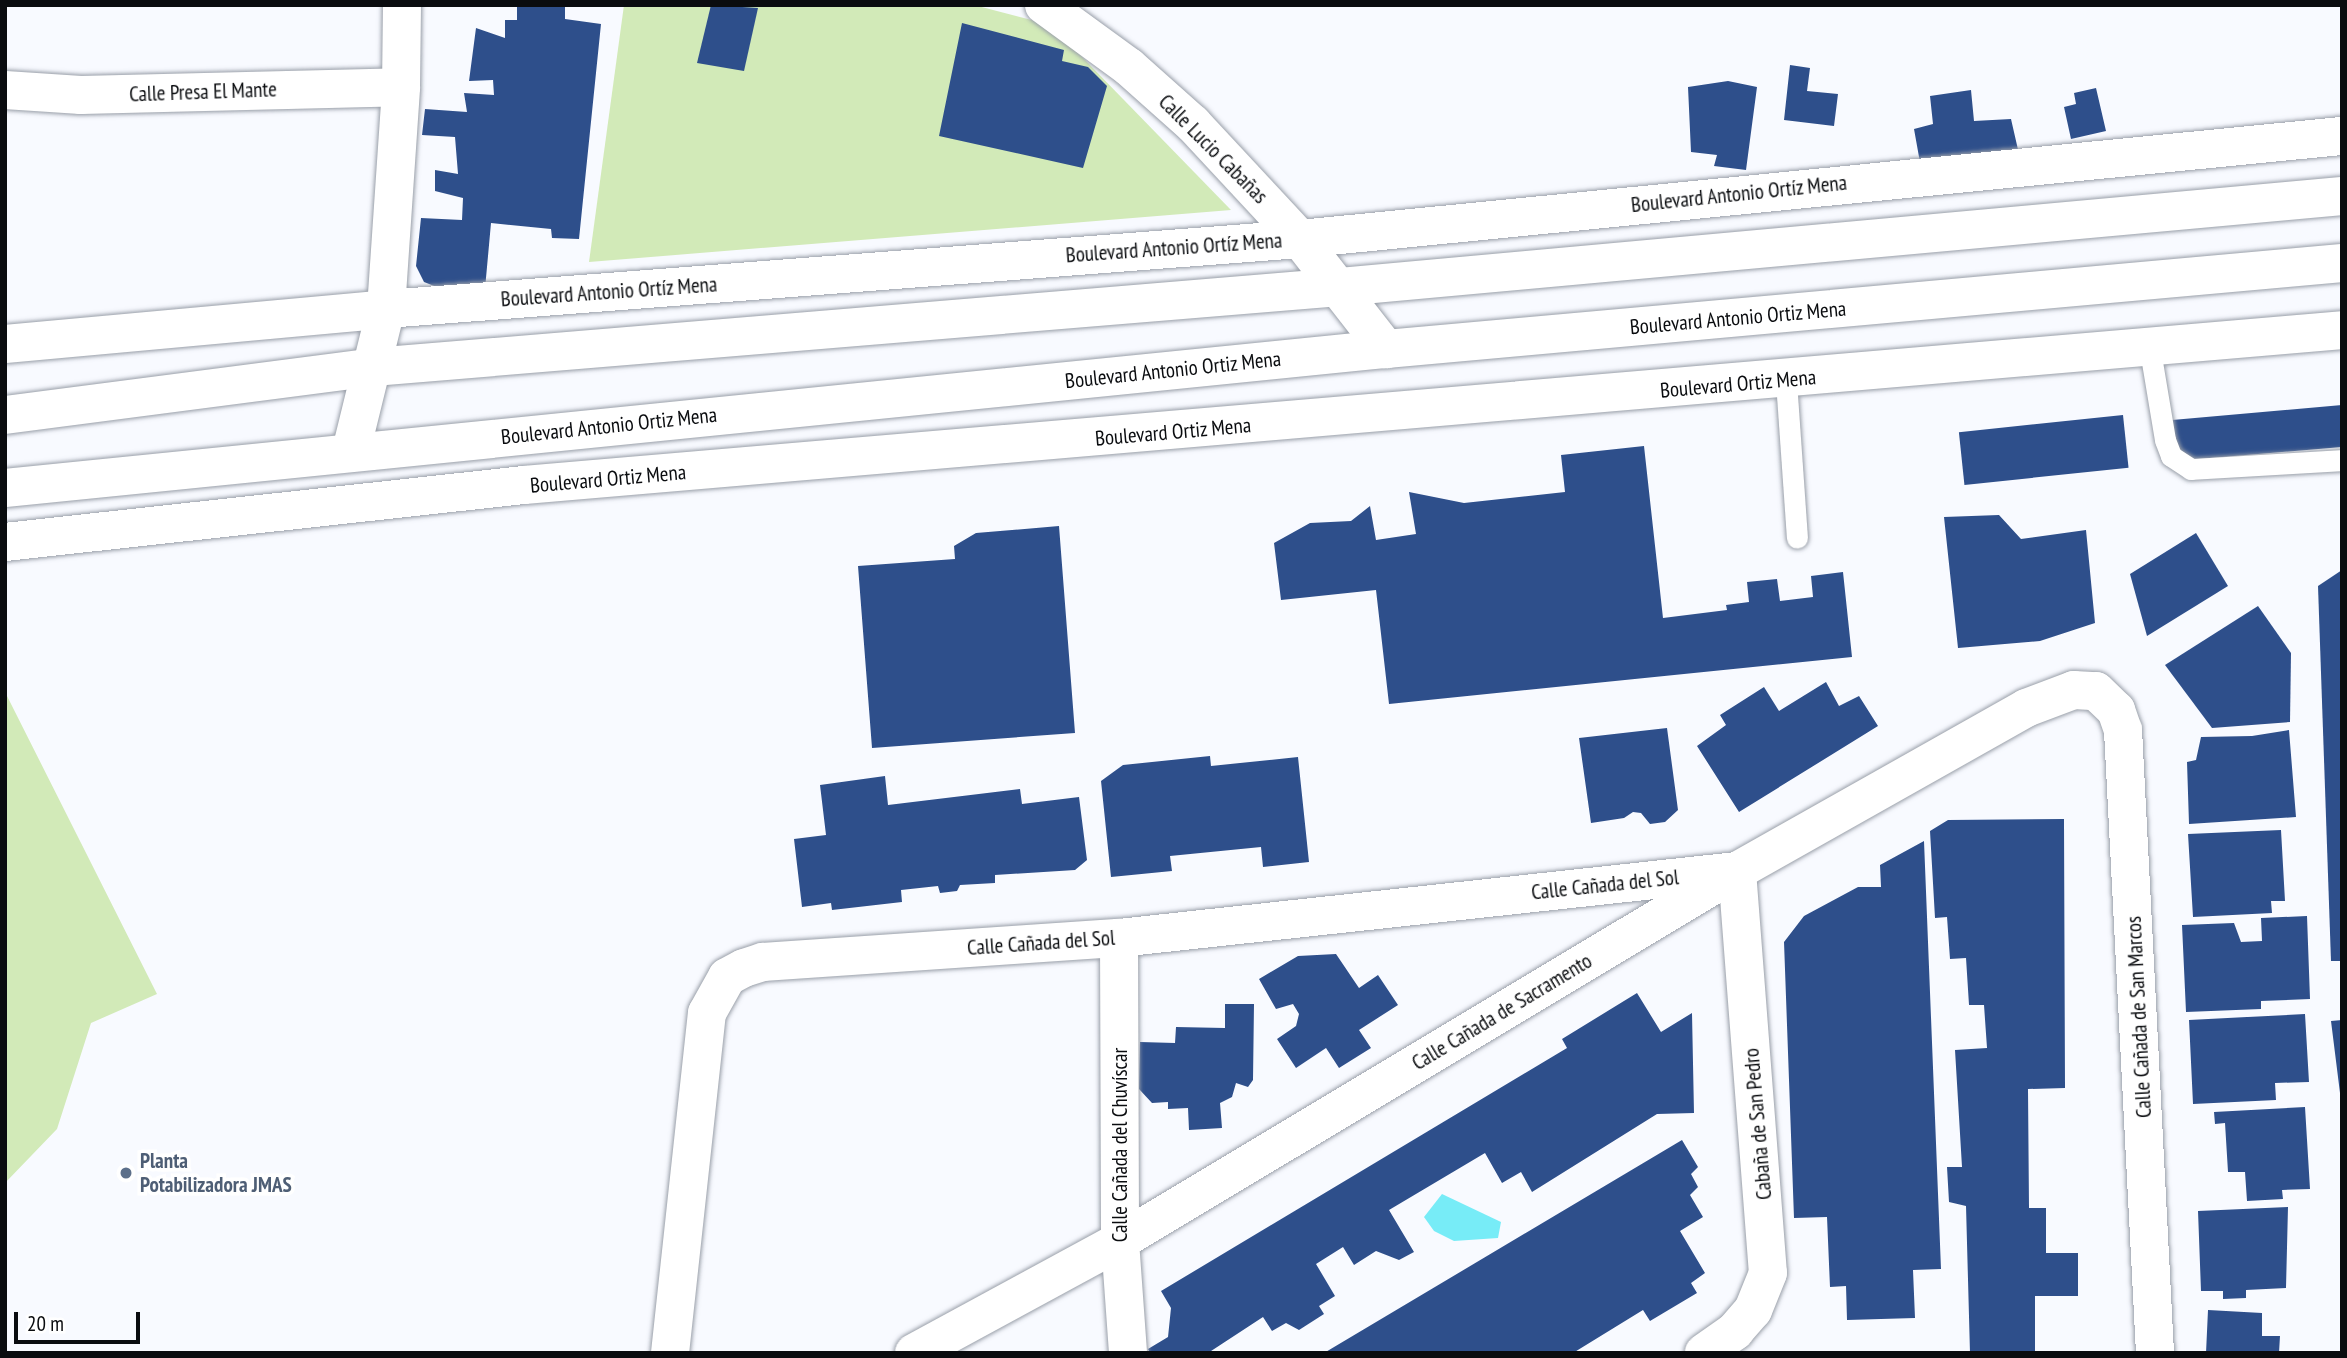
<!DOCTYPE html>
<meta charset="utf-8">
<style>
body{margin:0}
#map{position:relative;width:2347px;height:1358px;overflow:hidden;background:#f8faff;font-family:"PT Sans Narrow",sans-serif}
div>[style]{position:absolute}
.green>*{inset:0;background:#d2eab8}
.water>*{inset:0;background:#77ecf7}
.building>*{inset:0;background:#2e4f8b;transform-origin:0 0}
.roads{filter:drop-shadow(0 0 2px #999fa9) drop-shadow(0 0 2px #999fa9)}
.service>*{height:21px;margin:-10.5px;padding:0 10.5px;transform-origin:10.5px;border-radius:10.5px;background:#fff}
.minor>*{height:38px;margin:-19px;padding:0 19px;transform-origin:19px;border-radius:19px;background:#fff}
.tertiary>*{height:38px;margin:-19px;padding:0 19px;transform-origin:19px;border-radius:19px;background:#fff}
.primary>*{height:38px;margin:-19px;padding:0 19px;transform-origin:19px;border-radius:19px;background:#fff}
.dots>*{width:19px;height:19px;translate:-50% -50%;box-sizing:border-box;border:4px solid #fff;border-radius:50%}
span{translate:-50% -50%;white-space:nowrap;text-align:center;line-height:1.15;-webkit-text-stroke:7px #fff;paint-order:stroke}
.street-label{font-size:21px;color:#0a0c0f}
.service-label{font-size:21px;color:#4e5e75;font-weight:700}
.left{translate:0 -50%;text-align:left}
.frame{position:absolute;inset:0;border:7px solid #0a0c0f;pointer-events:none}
.scale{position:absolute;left:14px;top:1312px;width:126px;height:32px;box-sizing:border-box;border:4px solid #0a0c0f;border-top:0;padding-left:9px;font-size:21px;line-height:24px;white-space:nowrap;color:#0a0c0f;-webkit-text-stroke:5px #fff;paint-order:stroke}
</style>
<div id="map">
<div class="green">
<i style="clip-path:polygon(624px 5px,974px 5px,1051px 25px,1231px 210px,589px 262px)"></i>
<i style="clip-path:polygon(5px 692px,157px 994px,91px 1023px,57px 1129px,5px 1183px)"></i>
</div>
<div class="water">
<i style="clip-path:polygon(1442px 1194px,1501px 1222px,1498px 1238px,1454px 1241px,1434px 1231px,1424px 1217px)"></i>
</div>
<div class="building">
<i style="clip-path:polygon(517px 5px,565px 5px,565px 19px,601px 24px,579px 239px,552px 238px,551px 229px,491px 223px,485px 289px,447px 291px,424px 282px,416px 266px,421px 218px,462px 220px,463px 198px,435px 191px,435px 170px,458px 174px,455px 137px,422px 135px,425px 109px,467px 112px,464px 93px,494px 95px,493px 80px,469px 81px,476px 28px,505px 38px,505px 20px,517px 20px)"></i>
<i style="clip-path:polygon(711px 5px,758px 8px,744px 71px,697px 63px)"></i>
<i style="clip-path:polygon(962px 23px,1064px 50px,1062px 61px,1088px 67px,1107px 86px,1083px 168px,939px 136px)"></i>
<i style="clip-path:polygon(1790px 65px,1810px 68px,1807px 91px,1838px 94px,1834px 126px,1784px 120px)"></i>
<i style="clip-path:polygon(1728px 81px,1757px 87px,1746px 170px,1714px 166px,1717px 155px,1691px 152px,1688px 87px)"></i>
<i style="clip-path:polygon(2096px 88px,2106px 131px,2071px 139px,2064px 107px,2076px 104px,2074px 93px)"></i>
<i style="clip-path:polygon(1971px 90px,1974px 121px,2011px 119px,2019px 154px,1921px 168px,1914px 129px,1933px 124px,1930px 96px)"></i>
<i style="clip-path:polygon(2342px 405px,2342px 447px,2186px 460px,2161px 421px)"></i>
<i style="left:2123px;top:415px;width:53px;height:165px;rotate:84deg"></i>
<i style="clip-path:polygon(1644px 446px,1663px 618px,1727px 610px,1726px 605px,1749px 602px,1747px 582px,1777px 579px,1780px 601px,1813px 597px,1811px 576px,1843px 572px,1852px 657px,1389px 704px,1376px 590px,1281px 600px,1274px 543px,1310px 523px,1351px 521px,1370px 506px,1376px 540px,1416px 534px,1409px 492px,1464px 503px,1565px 492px,1561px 455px)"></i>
<i style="clip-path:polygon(1999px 515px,2021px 539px,2086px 530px,2095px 623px,2040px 641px,1958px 648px,1944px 517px)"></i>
<i style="clip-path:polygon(1059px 526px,1075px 733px,872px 748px,858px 566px,955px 559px,954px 546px,976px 533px)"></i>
<i style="clip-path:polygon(2196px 533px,2228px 586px,2147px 636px,2130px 574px)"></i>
<i style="clip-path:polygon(2342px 570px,2342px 961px,2331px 961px,2318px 586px)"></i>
<i style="clip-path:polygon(2258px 606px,2291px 653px,2290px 722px,2212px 728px,2165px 665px)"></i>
<i style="clip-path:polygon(1826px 682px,1839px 706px,1859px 696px,1878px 726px,1739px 812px,1697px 746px,1726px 725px,1720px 715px,1764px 687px,1779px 711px)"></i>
<i style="clip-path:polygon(1667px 728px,1678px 810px,1665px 822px,1650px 824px,1641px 813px,1633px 812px,1624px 818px,1591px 823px,1579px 738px)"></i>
<i style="clip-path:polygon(2289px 730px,2296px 817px,2189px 824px,2187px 762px,2196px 760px,2201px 737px,2252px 736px)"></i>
<i style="clip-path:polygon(1210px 756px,1211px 766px,1298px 757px,1309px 862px,1263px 867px,1261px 847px,1170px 856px,1172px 871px,1111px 877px,1101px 781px,1123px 765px)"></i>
<i style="clip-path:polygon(885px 776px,888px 805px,1020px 789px,1022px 804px,1079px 797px,1087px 860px,1075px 870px,995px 875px,995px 883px,960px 885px,957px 891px,940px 893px,938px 886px,901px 890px,902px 902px,832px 910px,831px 903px,802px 907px,794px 839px,826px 835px,820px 785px)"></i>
<i style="clip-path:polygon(2064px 819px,2065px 1088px,2028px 1089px,2029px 1208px,2046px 1208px,2046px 1253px,2078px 1253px,2078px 1296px,2035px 1296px,2035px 1353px,1970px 1353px,1966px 1206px,1949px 1202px,1947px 1167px,1962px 1167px,1955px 1050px,1987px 1048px,1984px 1005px,1969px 1005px,1966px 958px,1950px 959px,1947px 917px,1935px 918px,1930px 831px,1948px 820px)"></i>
<i style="clip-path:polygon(2281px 830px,2285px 901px,2271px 901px,2272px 913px,2193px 917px,2188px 834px)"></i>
<i style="clip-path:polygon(1924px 841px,1941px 1269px,1913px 1270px,1915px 1318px,1847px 1320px,1846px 1286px,1830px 1287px,1827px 1217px,1794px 1218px,1784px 942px,1804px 916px,1858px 887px,1881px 887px,1880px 865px)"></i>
<i style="clip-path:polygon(2307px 916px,2310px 999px,2261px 1001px,2261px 1009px,2186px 1012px,2182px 925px,2234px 923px,2241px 942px,2262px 941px,2261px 918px)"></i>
<i style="clip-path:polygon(1336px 954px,1359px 988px,1378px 975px,1398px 1005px,1359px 1030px,1371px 1048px,1339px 1068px,1326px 1048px,1296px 1068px,1277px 1039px,1296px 1026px,1299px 1014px,1293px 1004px,1276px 1009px,1259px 979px,1298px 956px)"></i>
<i style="clip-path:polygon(1637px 993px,1661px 1032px,1692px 1013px,1694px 1113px,1657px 1114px,1532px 1192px,1521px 1172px,1502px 1183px,1485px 1153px,1389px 1210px,1414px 1252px,1399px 1260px,1376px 1251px,1354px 1265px,1343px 1247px,1316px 1264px,1335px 1296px,1319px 1306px,1324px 1314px,1299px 1330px,1286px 1323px,1272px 1331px,1263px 1317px,1208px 1353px,1150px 1353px,1148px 1349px,1168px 1337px,1171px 1308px,1161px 1291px,1567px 1048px,1562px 1039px)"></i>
<i style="clip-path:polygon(1225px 1004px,1254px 1004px,1253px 1080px,1248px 1087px,1236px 1083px,1232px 1097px,1220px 1103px,1222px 1128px,1189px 1130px,1188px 1108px,1168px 1109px,1168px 1102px,1152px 1103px,1139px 1089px,1140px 1042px,1175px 1043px,1176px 1027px,1225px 1028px)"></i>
<i style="clip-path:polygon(2305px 1014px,2309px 1082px,2275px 1083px,2276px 1100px,2193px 1104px,2189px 1020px)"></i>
<i style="clip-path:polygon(2342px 1020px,2342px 1093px,2340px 1093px,2331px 1021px)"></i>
<i style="clip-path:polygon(2305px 1107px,2310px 1189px,2282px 1190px,2283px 1199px,2247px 1201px,2245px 1172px,2228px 1172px,2225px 1123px,2215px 1124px,2214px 1112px)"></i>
<i style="clip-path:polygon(1682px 1140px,1698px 1167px,1691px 1174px,1698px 1187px,1690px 1195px,1703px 1217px,1680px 1231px,1705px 1273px,1691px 1283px,1697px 1293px,1650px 1321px,1643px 1310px,1573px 1353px,1324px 1353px)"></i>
<i style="clip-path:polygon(2288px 1207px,2286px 1288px,2246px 1290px,2246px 1298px,2223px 1299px,2223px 1291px,2201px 1291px,2198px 1211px)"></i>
<i style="clip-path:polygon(2208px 1310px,2262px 1313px,2262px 1336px,2280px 1336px,2279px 1353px,2206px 1353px)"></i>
</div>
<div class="roads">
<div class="service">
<i style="left:2149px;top:344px;width:97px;rotate:80.5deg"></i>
<i style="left:2165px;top:440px;width:17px;rotate:69deg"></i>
<i style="left:2171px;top:456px;width:24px;rotate:33deg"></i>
<i style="left:2191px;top:469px;width:151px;rotate:-3.4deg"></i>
<i style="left:1786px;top:381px;width:157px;rotate:86deg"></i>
</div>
<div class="minor">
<i style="left:1044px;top:5px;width:105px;rotate:36.1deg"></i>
<i style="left:1129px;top:67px;width:86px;rotate:41.7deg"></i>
<i style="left:1193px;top:124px;width:157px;rotate:47.1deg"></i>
<i style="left:1300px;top:239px;width:140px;rotate:52deg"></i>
<i style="left:5px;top:90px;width:76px;rotate:3.8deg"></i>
<i style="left:81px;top:95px;width:320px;rotate:-1.4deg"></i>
<i style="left:351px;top:451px;width:146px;rotate:-76.2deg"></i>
<i style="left:386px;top:309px;width:223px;rotate:-86.1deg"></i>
<i style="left:401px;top:87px;width:82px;rotate:-89.3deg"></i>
<i style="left:1119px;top:938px;width:303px;rotate:89.8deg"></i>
<i style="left:1120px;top:1241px;width:112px;rotate:85.9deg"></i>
<i style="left:670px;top:1353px;width:342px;rotate:-83.8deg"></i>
<i style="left:707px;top:1013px;width:41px;rotate:-60.9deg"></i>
<i style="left:727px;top:977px;width:19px;rotate:-28deg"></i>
<i style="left:744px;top:968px;width:20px;rotate:-18deg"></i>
<i style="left:763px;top:962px;width:357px;rotate:-3.9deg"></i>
<i style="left:1119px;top:938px;width:622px;rotate:-6.19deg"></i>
<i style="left:1737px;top:871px;width:403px;rotate:85.6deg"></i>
<i style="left:1768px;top:1273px;width:40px;rotate:112deg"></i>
<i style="left:1753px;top:1310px;width:28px;rotate:131deg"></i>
<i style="left:1735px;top:1331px;width:38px;rotate:145deg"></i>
<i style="left:914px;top:1353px;width:234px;rotate:-28.5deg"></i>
<i style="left:1120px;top:1241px;width:719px;rotate:-30.95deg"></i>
<i style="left:1737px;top:871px;width:332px;rotate:-29.4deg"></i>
<i style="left:2026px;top:708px;width:51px;rotate:-20.6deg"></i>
<i style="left:2074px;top:690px;width:22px;rotate:3deg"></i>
<i style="left:2096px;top:691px;width:28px;rotate:44deg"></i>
<i style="left:2116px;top:710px;width:21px;rotate:71deg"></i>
<i style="left:2123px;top:730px;width:624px;rotate:87.06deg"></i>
</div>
<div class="tertiary">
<i style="left:5px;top:344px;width:383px;rotate:-5.2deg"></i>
<i style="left:386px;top:309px;width:917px;rotate:-4.38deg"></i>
<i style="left:1300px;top:239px;width:1047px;rotate:-5.65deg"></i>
<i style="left:5px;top:542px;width:522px;rotate:-6.27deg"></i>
<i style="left:524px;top:485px;width:1825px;rotate:-4.87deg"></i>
</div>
<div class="primary">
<i style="left:5px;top:415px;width:371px;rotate:-7.4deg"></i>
<i style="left:373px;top:367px;width:970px;rotate:-4.73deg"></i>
<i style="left:1340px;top:287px;width:1006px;rotate:-5.19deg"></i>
<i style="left:5px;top:488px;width:1388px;rotate:-5.75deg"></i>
<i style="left:1386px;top:349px;width:960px;rotate:-5.14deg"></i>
</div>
</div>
<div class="dots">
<i style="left:126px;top:1173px;background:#5c6f8a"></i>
</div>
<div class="street-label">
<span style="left:203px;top:92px;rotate:-2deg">Calle Presa El Mante</span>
<span style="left:1213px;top:149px;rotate:45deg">Calle Lucio Cabañas</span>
<span style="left:1739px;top:194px;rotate:-6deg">Boulevard Antonio Ortíz Mena</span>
<span style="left:1174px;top:248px;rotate:-4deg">Boulevard Antonio Ortíz Mena</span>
<span style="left:609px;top:292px;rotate:-4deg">Boulevard Antonio Ortíz Mena</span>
<span style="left:1738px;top:318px;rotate:-5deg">Boulevard Antonio Ortiz Mena</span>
<span style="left:1173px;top:370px;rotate:-6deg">Boulevard Antonio Ortiz Mena</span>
<span style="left:1738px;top:384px;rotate:-5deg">Boulevard Ortiz Mena</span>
<span style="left:609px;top:426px;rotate:-6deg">Boulevard Antonio Ortiz Mena</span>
<span style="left:1173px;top:432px;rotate:-5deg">Boulevard Ortiz Mena</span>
<span style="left:608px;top:479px;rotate:-5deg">Boulevard Ortiz Mena</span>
<span style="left:1605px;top:885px;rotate:-6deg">Calle Cañada del Sol</span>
<span style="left:1041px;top:943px;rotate:-4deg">Calle Cañada del Sol</span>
<span style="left:1502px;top:1012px;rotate:-31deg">Calle Cañada de Sacramento</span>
<span style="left:2139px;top:1017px;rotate:-93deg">Calle Cañada de San Marcos</span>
<span style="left:1758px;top:1124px;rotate:-95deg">Cabaña de San Pedro</span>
<span style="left:1120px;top:1145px;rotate:-90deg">Calle Cañada del Chuvíscar</span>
</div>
<div class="service-label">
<span class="left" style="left:140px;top:1173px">Planta<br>Potabilizadora JMAS</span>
</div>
<div class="frame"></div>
<div class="scale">20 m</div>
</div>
